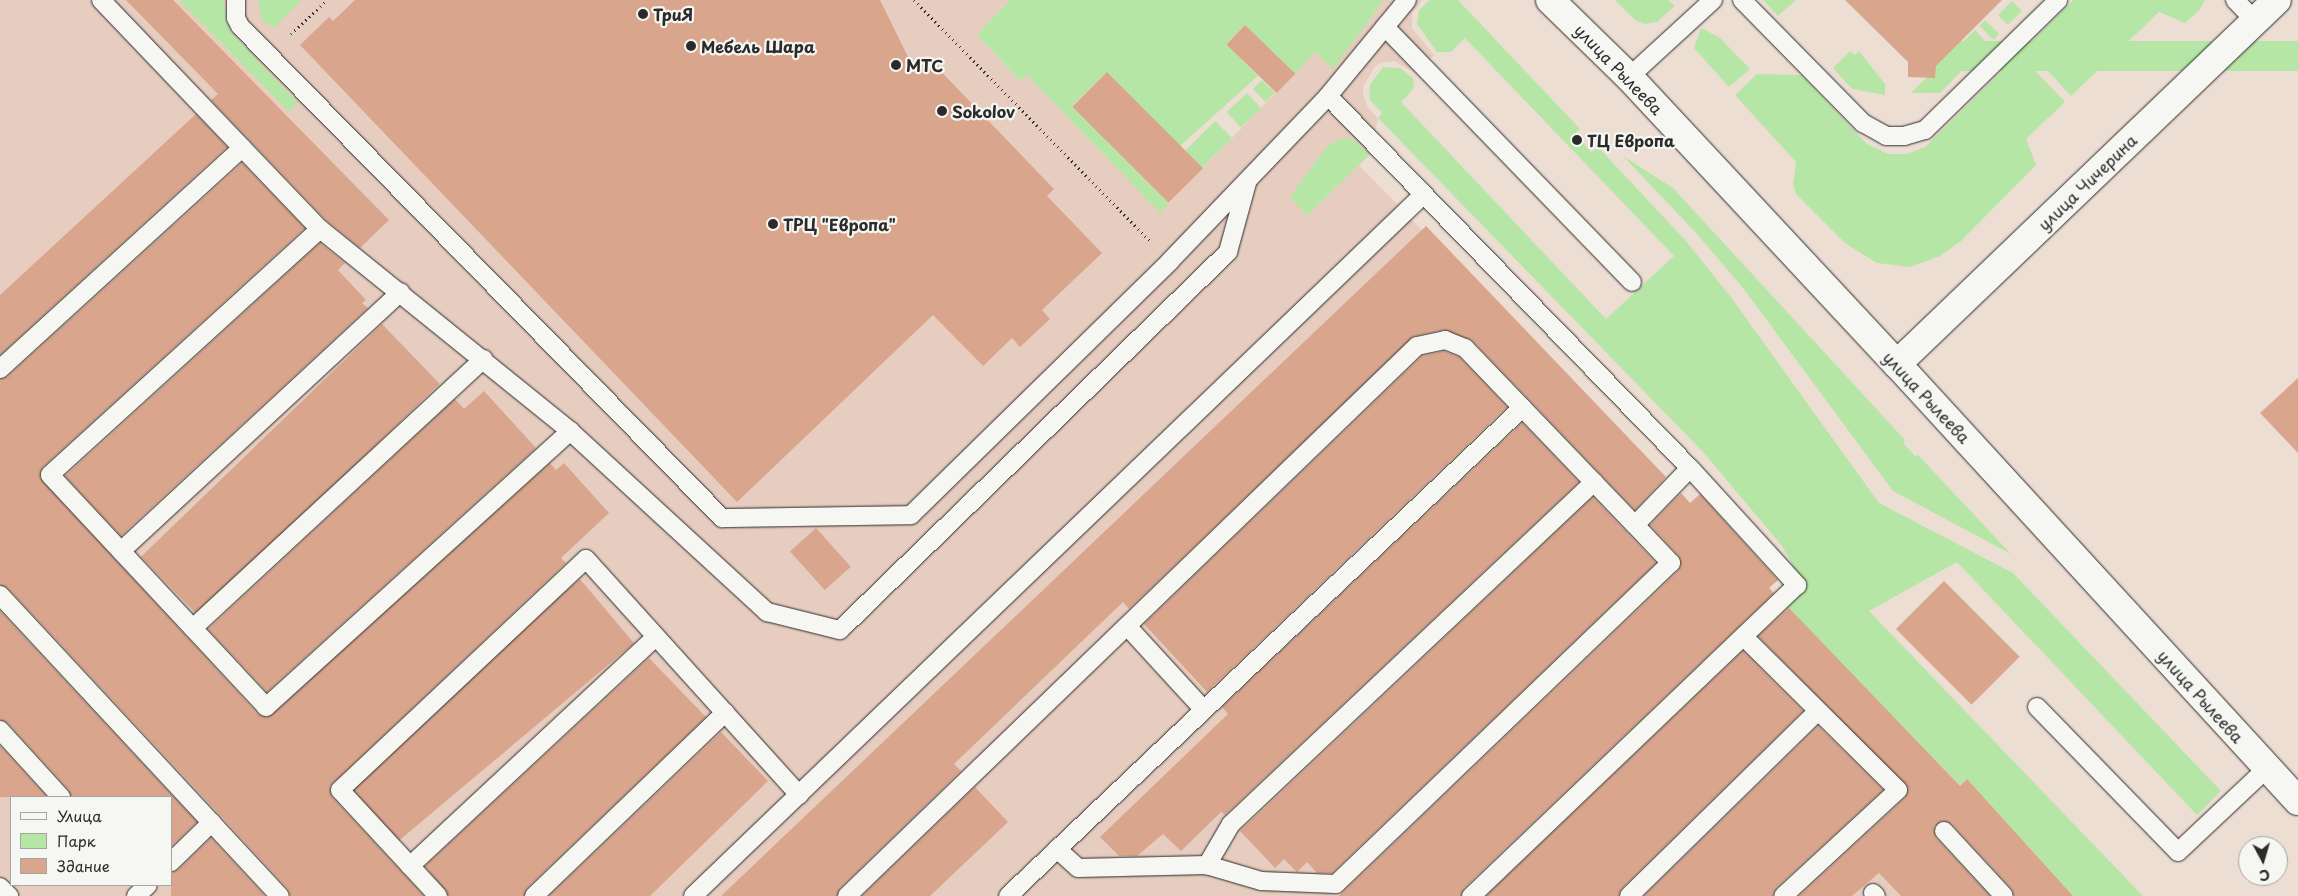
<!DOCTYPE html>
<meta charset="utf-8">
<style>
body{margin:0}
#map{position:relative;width:2298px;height:896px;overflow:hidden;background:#edded4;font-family:"Playpen Sans",sans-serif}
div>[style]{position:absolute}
.built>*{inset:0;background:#e7cdbf}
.green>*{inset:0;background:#b6e6a5;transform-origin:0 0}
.building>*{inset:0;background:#d9a68d;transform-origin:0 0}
.path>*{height:3px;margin-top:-1.5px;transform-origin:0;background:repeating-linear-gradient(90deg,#2b2b2b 0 1px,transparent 0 5px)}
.roads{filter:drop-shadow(0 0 1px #2b2b2b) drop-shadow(0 0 1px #2b2b2b)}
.lane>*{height:18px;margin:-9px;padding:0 9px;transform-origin:9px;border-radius:9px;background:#f6f6f2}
.secondary>*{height:28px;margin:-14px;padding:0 14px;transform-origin:14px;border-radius:14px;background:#f6f6f2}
.dots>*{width:14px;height:14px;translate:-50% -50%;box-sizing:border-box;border:2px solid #f6f6f2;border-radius:50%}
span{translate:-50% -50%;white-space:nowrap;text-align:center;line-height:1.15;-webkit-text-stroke:4.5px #f6f6f2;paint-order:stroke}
.poi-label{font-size:16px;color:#2b2b2b;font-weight:700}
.left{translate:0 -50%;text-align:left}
.street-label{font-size:16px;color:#2b2b2b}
.legend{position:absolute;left:10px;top:796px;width:162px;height:90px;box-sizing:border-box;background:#f6f6f2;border:1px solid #a5a5a2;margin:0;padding:6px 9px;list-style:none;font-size:15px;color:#2b2b2b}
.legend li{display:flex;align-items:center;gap:10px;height:25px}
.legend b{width:25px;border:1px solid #a5a5a2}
.north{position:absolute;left:2238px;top:836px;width:50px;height:50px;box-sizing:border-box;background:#f6f6f2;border:1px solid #a5a5a2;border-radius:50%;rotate:174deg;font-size:14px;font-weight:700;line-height:20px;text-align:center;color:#2b2b2b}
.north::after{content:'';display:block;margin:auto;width:18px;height:22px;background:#2b2b2b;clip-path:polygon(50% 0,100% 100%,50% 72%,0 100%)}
</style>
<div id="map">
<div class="built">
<i style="clip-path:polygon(evenodd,0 0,179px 0,289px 112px,298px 103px,230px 31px,223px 0,1010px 0,977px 35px,1020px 81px,1027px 75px,1081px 131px,1090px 124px,1169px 203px,1294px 74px,1221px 0,1422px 0,1412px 13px,1412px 28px,1434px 55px,1415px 73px,1394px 61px,1380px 63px,1374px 68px,1363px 87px,1363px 95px,1368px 108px,1378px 118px,1370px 154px,1359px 165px,1960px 785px,1967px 779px,2073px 896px,0 896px,0 0,11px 797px,171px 797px,171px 885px,11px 885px,11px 797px)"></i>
</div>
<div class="green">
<i style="clip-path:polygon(179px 0,223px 0,230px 31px,298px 103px,289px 112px)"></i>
<i style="clip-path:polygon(258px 0,302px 0,274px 28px,261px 20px)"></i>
<i style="clip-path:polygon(1010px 0,1384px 0,1333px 69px,1315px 52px,1295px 74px,1245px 25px,1226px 44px,1258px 76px,1180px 146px,1107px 72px,1072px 106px,1169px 204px,1160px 213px,1027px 75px,1020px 81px,977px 35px)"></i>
<i style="clip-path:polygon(1430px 0,1458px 0,1580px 129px,1575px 134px,1591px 152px,1598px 147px,1686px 241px,1730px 296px,1879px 503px,2013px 573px,2221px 791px,2197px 815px,1957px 562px,1869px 611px,2143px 896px,2073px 896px,1967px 779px,1960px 785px,1785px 607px,1795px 575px,1792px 564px,1782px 546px,1704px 453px,1378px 118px,1382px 113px,1369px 99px,1370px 85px,1383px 67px,1400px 68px,1413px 78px,1414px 88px,1401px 102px,1606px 319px,1674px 256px,1465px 38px,1451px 52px,1437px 52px,1417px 24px,1419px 10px)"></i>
<i style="clip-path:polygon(1615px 0,1668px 0,1675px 6px,1657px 22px,1645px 24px,1635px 20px)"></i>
<i style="clip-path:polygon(1763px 0,1796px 0,1778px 16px)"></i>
<i style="clip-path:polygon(2073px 0,2205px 0,2199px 11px,2185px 23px,2159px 12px,2071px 96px,2026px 47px)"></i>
<i style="left:2012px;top:1px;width:14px;height:20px;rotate:45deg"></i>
<i style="left:1985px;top:20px;width:20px;height:8px;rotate:45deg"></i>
<i style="clip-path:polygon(1701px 28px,1719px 37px,1750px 69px,1729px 87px,1694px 48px)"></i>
<i style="clip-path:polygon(1975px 30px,1988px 44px,1940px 93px,1911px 93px)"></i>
<i style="left:2298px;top:41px;width:30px;height:388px;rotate:90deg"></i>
<i style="clip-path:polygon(1850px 51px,1855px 55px,1859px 51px,1885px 84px,1885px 95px,1852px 89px,1833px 68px)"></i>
<i style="clip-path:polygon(2019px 54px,2065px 102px,2026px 139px,2036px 165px,1961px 241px,1940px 256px,1910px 267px,1877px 263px,1846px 244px,1797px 195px,1793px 185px,1796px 162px,1735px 95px,1757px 74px,1801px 75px,1867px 144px,1888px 154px,1907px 154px,1925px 147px)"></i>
<i style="left:1262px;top:80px;width:18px;height:13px;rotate:45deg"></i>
<i style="left:1247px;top:93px;width:21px;height:28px;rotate:47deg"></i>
<i style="left:1215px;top:121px;width:24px;height:42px;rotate:45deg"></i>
<i style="clip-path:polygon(1345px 137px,1354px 140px,1370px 154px,1307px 216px,1290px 197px,1327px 146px)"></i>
<i style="clip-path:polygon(1623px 156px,1673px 188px,1905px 440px,1903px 443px,1915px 456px,1918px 455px,2011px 554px,1893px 491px,1743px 288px,1697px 234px)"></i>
</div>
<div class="building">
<i style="clip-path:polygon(126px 0,173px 0,389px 220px,360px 248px,327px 221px,211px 100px,218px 94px)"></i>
<i style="clip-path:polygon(355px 0,880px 0,915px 71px,928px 58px,1054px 189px,1047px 196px,1102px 253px,1042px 310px,1050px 319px,1020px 347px,1012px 338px,983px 366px,933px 315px,737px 502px,300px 45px,329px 17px,333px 21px)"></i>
<i style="clip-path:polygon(1845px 0,2002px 0,1936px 66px,1935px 78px,1908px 77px,1908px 62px)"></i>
<i style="left:1245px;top:25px;width:70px;height:27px;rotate:44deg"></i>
<i style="left:1107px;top:72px;width:136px;height:49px;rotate:45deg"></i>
<i style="clip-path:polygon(196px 114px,227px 147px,0 355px,0 295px)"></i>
<i style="clip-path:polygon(242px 163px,305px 228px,43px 467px,40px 478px,258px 714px,268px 717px,550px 463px,556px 470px,564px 463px,609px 513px,561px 558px,566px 563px,330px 786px,332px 797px,424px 896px,290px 896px,288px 889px,220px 815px,8px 588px,0 585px,0 379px,7px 377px)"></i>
<i style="clip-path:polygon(1426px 226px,1666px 477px,1635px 510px,1472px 340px,1443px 330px,1414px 336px,1129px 609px,1123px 602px,954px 764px,961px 771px,840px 888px,837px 896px,721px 896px)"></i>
<i style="clip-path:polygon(320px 243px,345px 263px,338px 270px,366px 300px,362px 303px,368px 308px,121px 536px,65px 476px)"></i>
<i style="left:382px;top:324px;width:83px;height:335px;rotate:46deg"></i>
<i style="clip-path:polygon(1444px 351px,1459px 357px,1507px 407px,1207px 692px,1144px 624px,1422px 356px)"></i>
<i style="clip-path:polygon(2298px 378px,2298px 453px,2260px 413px)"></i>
<i style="clip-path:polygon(484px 391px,536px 448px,267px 692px,208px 629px,455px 399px,464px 409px)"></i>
<i style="clip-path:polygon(1522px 423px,1579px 482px,1225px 815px,1221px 812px,1181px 851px,1163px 834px,1137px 856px,1119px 856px,1100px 837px,1228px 714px,1222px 707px)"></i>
<i style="clip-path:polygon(1681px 493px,1690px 503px,1700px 494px,1778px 580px,1769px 588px,1774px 593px,1464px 888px,1461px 896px,1339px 896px,1678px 571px,1681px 566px,1679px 556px,1650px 525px)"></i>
<i style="clip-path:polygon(1593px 497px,1656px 563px,1332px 873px,1317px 873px,1307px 862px,1297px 872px,1284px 859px,1275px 868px,1240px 831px)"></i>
<i style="left:816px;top:528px;width:52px;height:35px;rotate:48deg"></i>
<i style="left:580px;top:579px;width:84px;height:309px;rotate:50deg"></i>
<i style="left:1944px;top:581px;width:107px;height:68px;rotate:45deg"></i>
<i style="clip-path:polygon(1789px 608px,1960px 786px,1967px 779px,2073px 896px,2014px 896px,2012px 889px,1952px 824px,1942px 821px,1934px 827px,1936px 838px,1990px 896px,1901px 896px,1879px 873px,1852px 896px,1799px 896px,1905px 798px,1908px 788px,1758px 636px)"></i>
<i style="clip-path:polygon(0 611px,197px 822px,171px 847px,171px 797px,71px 797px,69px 790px,8px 723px,0 720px)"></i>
<i style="clip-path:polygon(1743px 651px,1803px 711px,1622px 888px,1619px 896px,1486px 896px)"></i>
<i style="clip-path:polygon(649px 658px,706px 717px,527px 888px,524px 896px,448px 896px,425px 866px)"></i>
<i style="clip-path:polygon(1818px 726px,1883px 790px,1776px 888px,1773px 896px,1644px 896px)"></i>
<i style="clip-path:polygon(721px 732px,768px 781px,650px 896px,549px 896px)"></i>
<i style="clip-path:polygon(0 746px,47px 797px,0 797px)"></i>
<i style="clip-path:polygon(975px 787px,1008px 822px,930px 896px,862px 896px)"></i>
<i style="clip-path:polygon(211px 838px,265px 896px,171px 896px,171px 872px,178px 870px)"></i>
</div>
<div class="path">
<i style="left:914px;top:0;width:340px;rotate:45.6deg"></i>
<i style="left:291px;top:34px;width:50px;rotate:-43.4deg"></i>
</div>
<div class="roads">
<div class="lane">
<i style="left:101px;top:0;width:317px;rotate:46.3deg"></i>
<i style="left:320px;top:229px;width:321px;rotate:38.9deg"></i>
<i style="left:570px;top:431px;width:268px;rotate:42.6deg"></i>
<i style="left:767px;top:612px;width:75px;rotate:13.9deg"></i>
<i style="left:840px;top:630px;width:542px;rotate:-44.25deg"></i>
<i style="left:1228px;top:252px;width:72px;rotate:-74.6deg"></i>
<i style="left:236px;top:0;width:18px;rotate:90deg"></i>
<i style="left:236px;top:18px;width:9px;rotate:63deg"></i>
<i style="left:240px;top:26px;width:689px;rotate:45.59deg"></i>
<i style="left:722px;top:518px;width:189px;rotate:-0.9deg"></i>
<i style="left:911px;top:515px;width:363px;rotate:-44.4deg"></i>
<i style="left:1170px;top:261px;width:228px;rotate:-46.2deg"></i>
<i style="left:1328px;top:96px;width:124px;rotate:-50.5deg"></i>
<i style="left:1742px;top:0;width:173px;rotate:45.5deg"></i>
<i style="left:1863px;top:123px;width:26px;rotate:29deg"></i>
<i style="left:1886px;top:136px;width:18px"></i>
<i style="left:1904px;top:136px;width:22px;rotate:-16deg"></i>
<i style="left:1925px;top:130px;width:186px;rotate:-44.3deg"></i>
<i style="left:2235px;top:0;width:29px;rotate:46deg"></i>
<i style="left:1385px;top:27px;width:355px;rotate:45.9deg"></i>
<i style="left:1629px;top:77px;width:114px;rotate:-42.5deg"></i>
<i style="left:1328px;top:96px;width:519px;rotate:45.78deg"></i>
<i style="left:1690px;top:468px;width:159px;rotate:47.6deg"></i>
<i style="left:1797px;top:585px;width:451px;rotate:136.3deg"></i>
<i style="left:320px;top:229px;width:365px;rotate:137.7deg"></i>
<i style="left:50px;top:475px;width:317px;rotate:47deg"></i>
<i style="left:266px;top:707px;width:411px;rotate:-42.2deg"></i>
<i style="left:0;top:369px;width:328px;rotate:-42.4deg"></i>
<i style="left:1594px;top:482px;width:499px;rotate:136.7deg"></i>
<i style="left:1231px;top:824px;width:48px;rotate:120.3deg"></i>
<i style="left:1207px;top:865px;width:56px;rotate:16.5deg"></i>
<i style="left:1261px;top:881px;width:75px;rotate:2.3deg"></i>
<i style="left:1336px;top:884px;width:464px;rotate:-43.8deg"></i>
<i style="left:1671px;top:563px;width:52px;rotate:-133.5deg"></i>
<i style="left:121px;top:551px;width:381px;rotate:-42.8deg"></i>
<i style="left:0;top:595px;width:411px;rotate:47.1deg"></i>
<i style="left:1127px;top:626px;width:113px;rotate:47.5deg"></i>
<i style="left:193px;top:628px;width:396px;rotate:-42.8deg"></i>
<i style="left:1744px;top:637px;width:217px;rotate:44.8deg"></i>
<i style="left:1898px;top:790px;width:156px;rotate:137.3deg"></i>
<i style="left:2037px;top:707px;width:202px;rotate:45.8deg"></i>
<i style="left:2178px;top:852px;width:122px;rotate:-43.3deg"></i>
<i style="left:0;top:730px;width:91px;rotate:47.7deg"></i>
<i style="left:1944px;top:831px;width:88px;rotate:47.3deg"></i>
<i style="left:1057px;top:849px;width:28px;rotate:42deg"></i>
<i style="left:1078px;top:868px;width:129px;rotate:-1.3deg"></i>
<i style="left:171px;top:862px;width:57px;rotate:-44.3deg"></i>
<i style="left:410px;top:866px;width:336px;rotate:-43deg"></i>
<i style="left:0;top:887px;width:13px;rotate:45deg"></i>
<i style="left:1873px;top:893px;width:4px;rotate:45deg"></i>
<i style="left:136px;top:896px;width:16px;rotate:-43deg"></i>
<i style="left:438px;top:896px;width:144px;rotate:-132.8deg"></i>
<i style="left:340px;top:790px;width:337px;rotate:-43.2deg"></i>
<i style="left:586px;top:559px;width:318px;rotate:47.9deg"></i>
<i style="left:534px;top:896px;width:265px;rotate:-43.8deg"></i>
<i style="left:693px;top:896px;width:1012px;rotate:-43.84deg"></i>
<i style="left:847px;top:896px;width:792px;rotate:-43.98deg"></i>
<i style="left:1417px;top:346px;width:29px;rotate:-12deg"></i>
<i style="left:1445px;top:340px;width:22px;rotate:22deg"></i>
<i style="left:1465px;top:348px;width:245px;rotate:46.2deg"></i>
<i style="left:1635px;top:525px;width:79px;rotate:-46deg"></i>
<i style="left:1008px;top:896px;width:709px;rotate:-43.51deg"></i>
<i style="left:1629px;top:896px;width:264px;rotate:-44.4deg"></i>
</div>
<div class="secondary">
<i style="left:1550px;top:0;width:110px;rotate:44.3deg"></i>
<i style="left:1629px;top:77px;width:393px;rotate:47deg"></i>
<i style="left:1897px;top:364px;width:593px;rotate:47.46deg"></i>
<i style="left:1897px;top:364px;width:526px;rotate:-43.77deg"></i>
</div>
</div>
<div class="dots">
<i style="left:643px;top:14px;background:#2b2b2b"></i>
<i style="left:691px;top:46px;background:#2b2b2b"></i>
<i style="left:896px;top:65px;background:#2b2b2b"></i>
<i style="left:942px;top:111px;background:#2b2b2b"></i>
<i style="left:1577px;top:140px;background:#2b2b2b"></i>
<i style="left:773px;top:224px;background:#2b2b2b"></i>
</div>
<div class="poi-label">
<span class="left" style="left:653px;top:14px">ТриЯ</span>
<span class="left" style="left:701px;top:46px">Мебель Шара</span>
<span class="left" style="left:906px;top:65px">МТС</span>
<span class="left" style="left:952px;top:111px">Sokolov</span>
<span class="left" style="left:1587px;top:140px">ТЦ Европа</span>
<span class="left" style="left:783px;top:224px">ТРЦ "Европа"</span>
</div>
<div class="street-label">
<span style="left:1619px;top:69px;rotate:46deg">улица Рылеева</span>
<span style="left:2087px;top:182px;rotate:-44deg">улица Чичерина</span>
<span style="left:1927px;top:397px;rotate:47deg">улица Рылеева</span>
<span style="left:2201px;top:696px;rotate:48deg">улица Рылеева</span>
</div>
<ul class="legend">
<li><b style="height:6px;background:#f6f6f2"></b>Улица</li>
<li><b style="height:14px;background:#b6e6a5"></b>Парк</li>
<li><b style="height:14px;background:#d9a68d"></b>Здание</li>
</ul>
<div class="north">С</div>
</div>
